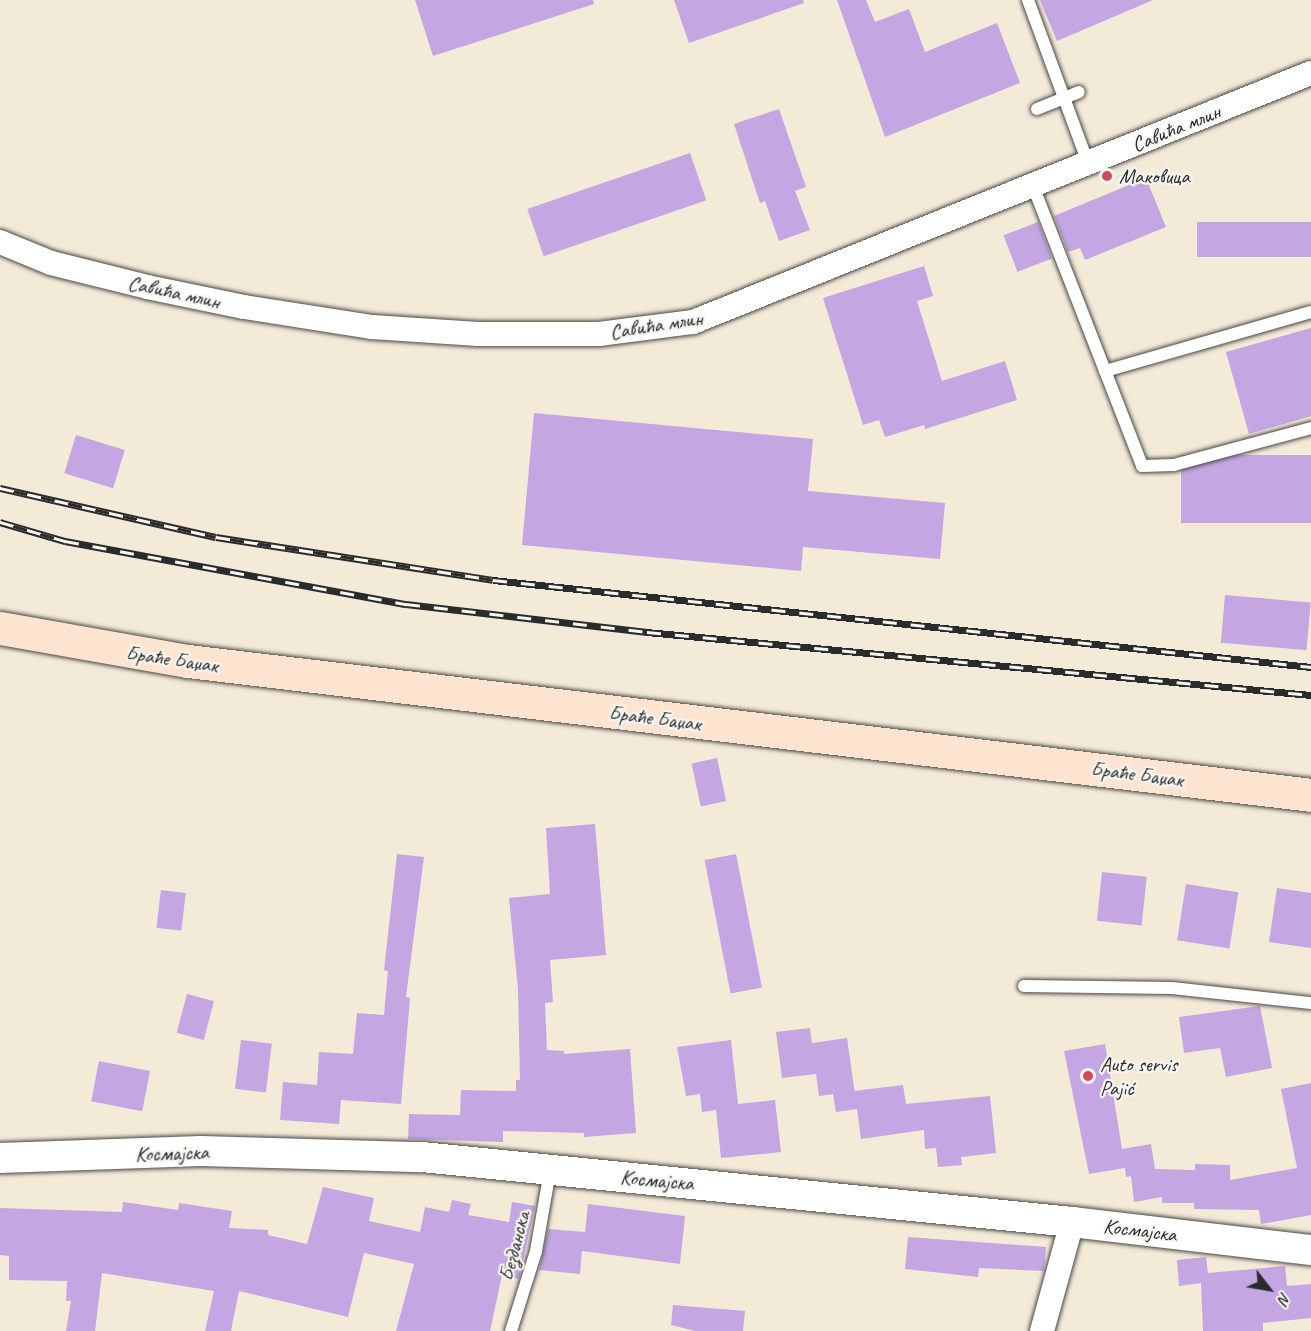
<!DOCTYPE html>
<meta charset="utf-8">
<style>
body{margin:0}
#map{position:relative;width:1311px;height:1331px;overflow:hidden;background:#f3ead8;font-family:Caveat,sans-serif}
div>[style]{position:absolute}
.building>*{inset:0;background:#c4a6e3;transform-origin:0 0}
.roads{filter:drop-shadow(0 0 2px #494845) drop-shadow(0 0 2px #494845)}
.service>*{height:12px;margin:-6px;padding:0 6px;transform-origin:6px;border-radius:6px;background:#fff}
.minor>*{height:24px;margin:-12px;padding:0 12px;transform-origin:12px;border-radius:12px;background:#fff}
.tertiary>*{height:30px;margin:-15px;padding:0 15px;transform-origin:15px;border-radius:15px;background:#fff}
.secondary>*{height:33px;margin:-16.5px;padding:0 16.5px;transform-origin:16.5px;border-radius:16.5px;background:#fde4d1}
.rail>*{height:7px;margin-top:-3.5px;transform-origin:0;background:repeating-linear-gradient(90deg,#f6f6f2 0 14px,#2b2b2b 0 28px);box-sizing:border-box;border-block:2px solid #2b2b2b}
.dots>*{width:16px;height:16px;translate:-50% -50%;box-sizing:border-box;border:3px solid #f6f6f2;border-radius:50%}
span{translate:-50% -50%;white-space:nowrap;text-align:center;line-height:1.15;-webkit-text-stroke:4.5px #f6f6f2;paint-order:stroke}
.street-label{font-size:21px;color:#2b2b2b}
.poi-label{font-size:21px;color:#2b2b2b}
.left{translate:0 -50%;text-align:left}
.north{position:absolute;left:1239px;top:1259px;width:60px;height:60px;-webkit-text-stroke:4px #f6f6f2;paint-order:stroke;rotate:121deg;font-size:16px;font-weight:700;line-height:24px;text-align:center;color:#2b2b2b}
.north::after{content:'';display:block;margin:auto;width:21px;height:27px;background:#2b2b2b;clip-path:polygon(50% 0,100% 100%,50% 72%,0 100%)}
</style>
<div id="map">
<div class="building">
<i style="clip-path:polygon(415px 0,593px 0,594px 4px,433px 56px)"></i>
<i style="clip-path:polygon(674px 0,803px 0,804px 3px,689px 43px)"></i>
<i style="clip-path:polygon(837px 0,866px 0,875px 22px,909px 9px,925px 52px,997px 23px,1020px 83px,885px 137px)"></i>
<i style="clip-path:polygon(1040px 0,1153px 0,1057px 41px)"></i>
<i style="clip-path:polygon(779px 109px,806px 187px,795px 191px,810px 230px,779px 241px,765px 201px,760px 203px,734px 124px)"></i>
<i style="left:690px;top:153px;width:50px;height:172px;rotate:71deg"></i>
<i style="clip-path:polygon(1146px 178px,1166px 227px,1085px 260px,1080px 248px,1068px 252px,1054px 216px)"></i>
<i style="left:1038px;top:222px;width:39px;height:37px;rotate:69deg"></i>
<i style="left:1311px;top:222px;width:35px;height:114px;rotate:90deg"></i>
<i style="clip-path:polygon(924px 266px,933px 296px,917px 301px,942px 381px,1005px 361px,1017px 400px,925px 429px,924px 425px,885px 437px,879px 420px,863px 425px,823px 298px)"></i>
<i style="clip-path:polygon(1311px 328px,1311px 416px,1249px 434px,1226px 352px)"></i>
<i style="clip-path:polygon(534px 413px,813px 439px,808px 491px,945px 503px,940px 559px,803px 547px,801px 571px,522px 545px)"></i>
<i style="left:76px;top:435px;width:51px;height:40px;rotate:17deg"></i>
<i style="left:1311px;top:455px;width:68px;height:130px;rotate:90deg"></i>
<i style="left:1225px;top:595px;width:86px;height:48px;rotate:5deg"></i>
<i style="left:717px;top:758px;width:44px;height:26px;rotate:78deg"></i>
<i style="clip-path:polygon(595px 824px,606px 955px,550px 960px,553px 1002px,545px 1003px,547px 1050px,564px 1051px,564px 1054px,630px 1049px,636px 1133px,584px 1137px,584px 1133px,503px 1131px,503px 1142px,408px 1139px,409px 1114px,460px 1115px,461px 1090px,516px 1091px,516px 1080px,520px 1080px,518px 989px,509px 898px,550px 894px,546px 828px)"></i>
<i style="clip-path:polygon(397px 854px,424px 857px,406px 997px,410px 998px,401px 1104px,341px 1100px,339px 1124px,280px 1120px,283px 1082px,317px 1085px,319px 1052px,353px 1054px,357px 1013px,384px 1015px,388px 971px,384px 970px)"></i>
<i style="left:736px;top:854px;width:136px;height:32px;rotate:79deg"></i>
<i style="left:1102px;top:872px;width:45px;height:49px;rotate:6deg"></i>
<i style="left:1186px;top:884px;width:53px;height:57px;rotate:9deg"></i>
<i style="clip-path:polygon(1277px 888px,1311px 893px,1311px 948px,1269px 942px)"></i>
<i style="left:161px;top:890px;width:25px;height:38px;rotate:7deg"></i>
<i style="left:187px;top:994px;width:28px;height:40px;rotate:15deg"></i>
<i style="clip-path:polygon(1260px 1006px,1272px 1068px,1226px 1077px,1220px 1048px,1184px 1053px,1179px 1017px)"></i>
<i style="clip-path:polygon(810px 1028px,812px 1043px,847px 1038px,856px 1101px,854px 1091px,903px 1085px,906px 1104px,990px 1096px,996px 1153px,961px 1157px,962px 1165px,938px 1167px,936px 1148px,925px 1149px,924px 1130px,861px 1139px,857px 1109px,836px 1112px,833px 1094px,819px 1096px,816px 1074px,782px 1078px,776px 1032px)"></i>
<i style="left:241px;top:1040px;width:31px;height:49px;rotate:7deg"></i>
<i style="clip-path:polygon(731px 1040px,738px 1104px,775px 1100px,781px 1152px,721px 1158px,716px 1110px,702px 1112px,700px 1094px,686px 1096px,677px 1047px)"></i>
<i style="clip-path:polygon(1105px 1044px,1122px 1149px,1151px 1144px,1155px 1169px,1195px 1170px,1195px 1164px,1230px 1165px,1230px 1180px,1297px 1168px,1281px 1089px,1311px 1083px,1311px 1215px,1261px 1224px,1259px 1210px,1194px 1209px,1194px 1203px,1162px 1203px,1162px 1197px,1134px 1202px,1131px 1176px,1126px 1177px,1125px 1168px,1089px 1174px,1064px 1051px)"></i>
<i style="left:99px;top:1061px;width:52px;height:41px;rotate:11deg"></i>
<i style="clip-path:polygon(323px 1187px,374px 1198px,369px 1221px,420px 1232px,425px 1207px,449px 1212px,452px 1200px,471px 1204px,468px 1215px,509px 1222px,512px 1202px,535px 1206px,519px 1279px,502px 1275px,490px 1331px,396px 1331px,414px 1264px,364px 1253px,348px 1317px,239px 1291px,231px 1331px,205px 1331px,214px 1291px,102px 1273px,95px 1331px,66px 1331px,71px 1301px,66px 1301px,67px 1281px,9px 1280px,9px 1256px,0 1255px,0 1208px,122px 1212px,123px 1202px,178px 1210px,179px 1203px,232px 1211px,229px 1228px,268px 1230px,268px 1235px,307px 1244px)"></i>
<i style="clip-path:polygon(588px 1204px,685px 1216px,680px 1264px,582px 1251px,580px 1274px,539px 1270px,548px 1229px,585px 1232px)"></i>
<i style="clip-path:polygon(908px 1237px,1046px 1247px,1044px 1271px,979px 1268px,978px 1277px,905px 1269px)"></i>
<i style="clip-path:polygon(1206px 1257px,1208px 1273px,1285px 1266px,1287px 1286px,1311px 1284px,1311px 1318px,1263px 1323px,1263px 1331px,1203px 1331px,1201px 1283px,1179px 1286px,1177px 1260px)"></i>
<i style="clip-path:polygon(673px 1305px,745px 1311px,743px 1331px,695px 1331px,671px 1325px)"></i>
</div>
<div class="roads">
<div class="service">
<i style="left:1028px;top:0;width:174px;rotate:69.8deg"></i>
<i style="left:1037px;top:109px;width:45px;rotate:-22deg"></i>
<i style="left:1033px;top:186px;width:300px;rotate:68.7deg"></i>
<i style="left:1142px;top:466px;width:32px;rotate:-2deg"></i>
<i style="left:1174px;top:465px;width:142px;rotate:-15.1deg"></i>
<i style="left:1105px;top:371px;width:214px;rotate:-16deg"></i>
<i style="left:1024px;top:986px;width:148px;rotate:0.8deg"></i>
<i style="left:1172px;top:988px;width:140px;rotate:6.2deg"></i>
<i style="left:511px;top:1331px;width:84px;rotate:-72.6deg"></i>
<i style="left:536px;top:1251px;width:81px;rotate:-80.1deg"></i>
</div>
<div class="minor">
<i style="left:0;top:242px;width:55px;rotate:22.4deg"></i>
<i style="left:51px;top:263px;width:99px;rotate:14deg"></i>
<i style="left:147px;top:287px;width:99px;rotate:11.7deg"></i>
<i style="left:244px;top:307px;width:130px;rotate:8.9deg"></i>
<i style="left:372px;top:327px;width:106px;rotate:3.8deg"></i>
<i style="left:478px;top:334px;width:121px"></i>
<i style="left:599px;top:334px;width:95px;rotate:-7.3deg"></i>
<i style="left:693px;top:322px;width:666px;rotate:-21.95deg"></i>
<i style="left:1042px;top:1331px;width:113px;rotate:-74.6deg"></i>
</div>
<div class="tertiary">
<i style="left:0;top:1158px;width:201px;rotate:-2deg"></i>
<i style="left:201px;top:1151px;width:221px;rotate:1.6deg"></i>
<i style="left:422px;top:1157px;width:653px;rotate:5.71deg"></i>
<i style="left:1072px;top:1222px;width:241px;rotate:6.7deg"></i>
</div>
<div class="secondary">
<i style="left:0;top:628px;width:191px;rotate:10deg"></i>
<i style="left:188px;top:661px;width:1131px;rotate:6.8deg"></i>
</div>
</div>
<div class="rail">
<i style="left:0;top:488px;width:221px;rotate:12.8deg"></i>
<i style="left:216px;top:537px;width:280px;rotate:8.8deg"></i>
<i style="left:493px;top:580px;width:823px;rotate:6.07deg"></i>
<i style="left:0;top:522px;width:68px;rotate:16.3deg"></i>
<i style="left:65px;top:541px;width:347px;rotate:10.5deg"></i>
<i style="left:406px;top:604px;width:243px;rotate:6.6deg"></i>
<i style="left:647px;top:632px;width:667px;rotate:5.42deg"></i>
</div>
<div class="dots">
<i style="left:1107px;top:176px;background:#d1495b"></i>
<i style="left:1088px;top:1076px;background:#d1495b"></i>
</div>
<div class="street-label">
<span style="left:1176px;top:128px;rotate:-22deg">Савића млин</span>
<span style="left:174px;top:292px;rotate:12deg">Савића млин</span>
<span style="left:656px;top:325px;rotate:-9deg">Савића млин</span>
<span style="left:172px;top:659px;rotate:8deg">Браће Баџак</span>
<span style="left:655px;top:718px;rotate:7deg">Браће Баџак</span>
<span style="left:1137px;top:774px;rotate:7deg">Браће Баџак</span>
<span style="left:172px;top:1153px;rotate:-2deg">Космајска</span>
<span style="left:657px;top:1180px;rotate:5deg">Космајска</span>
<span style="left:1140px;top:1230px;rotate:7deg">Космајска</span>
<span style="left:514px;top:1246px;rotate:-76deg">Безданска</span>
</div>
<div class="poi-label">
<span class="left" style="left:1119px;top:176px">Маковица</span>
<span class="left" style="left:1100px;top:1076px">Auto servis<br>Pajić</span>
</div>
<div class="north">N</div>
</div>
